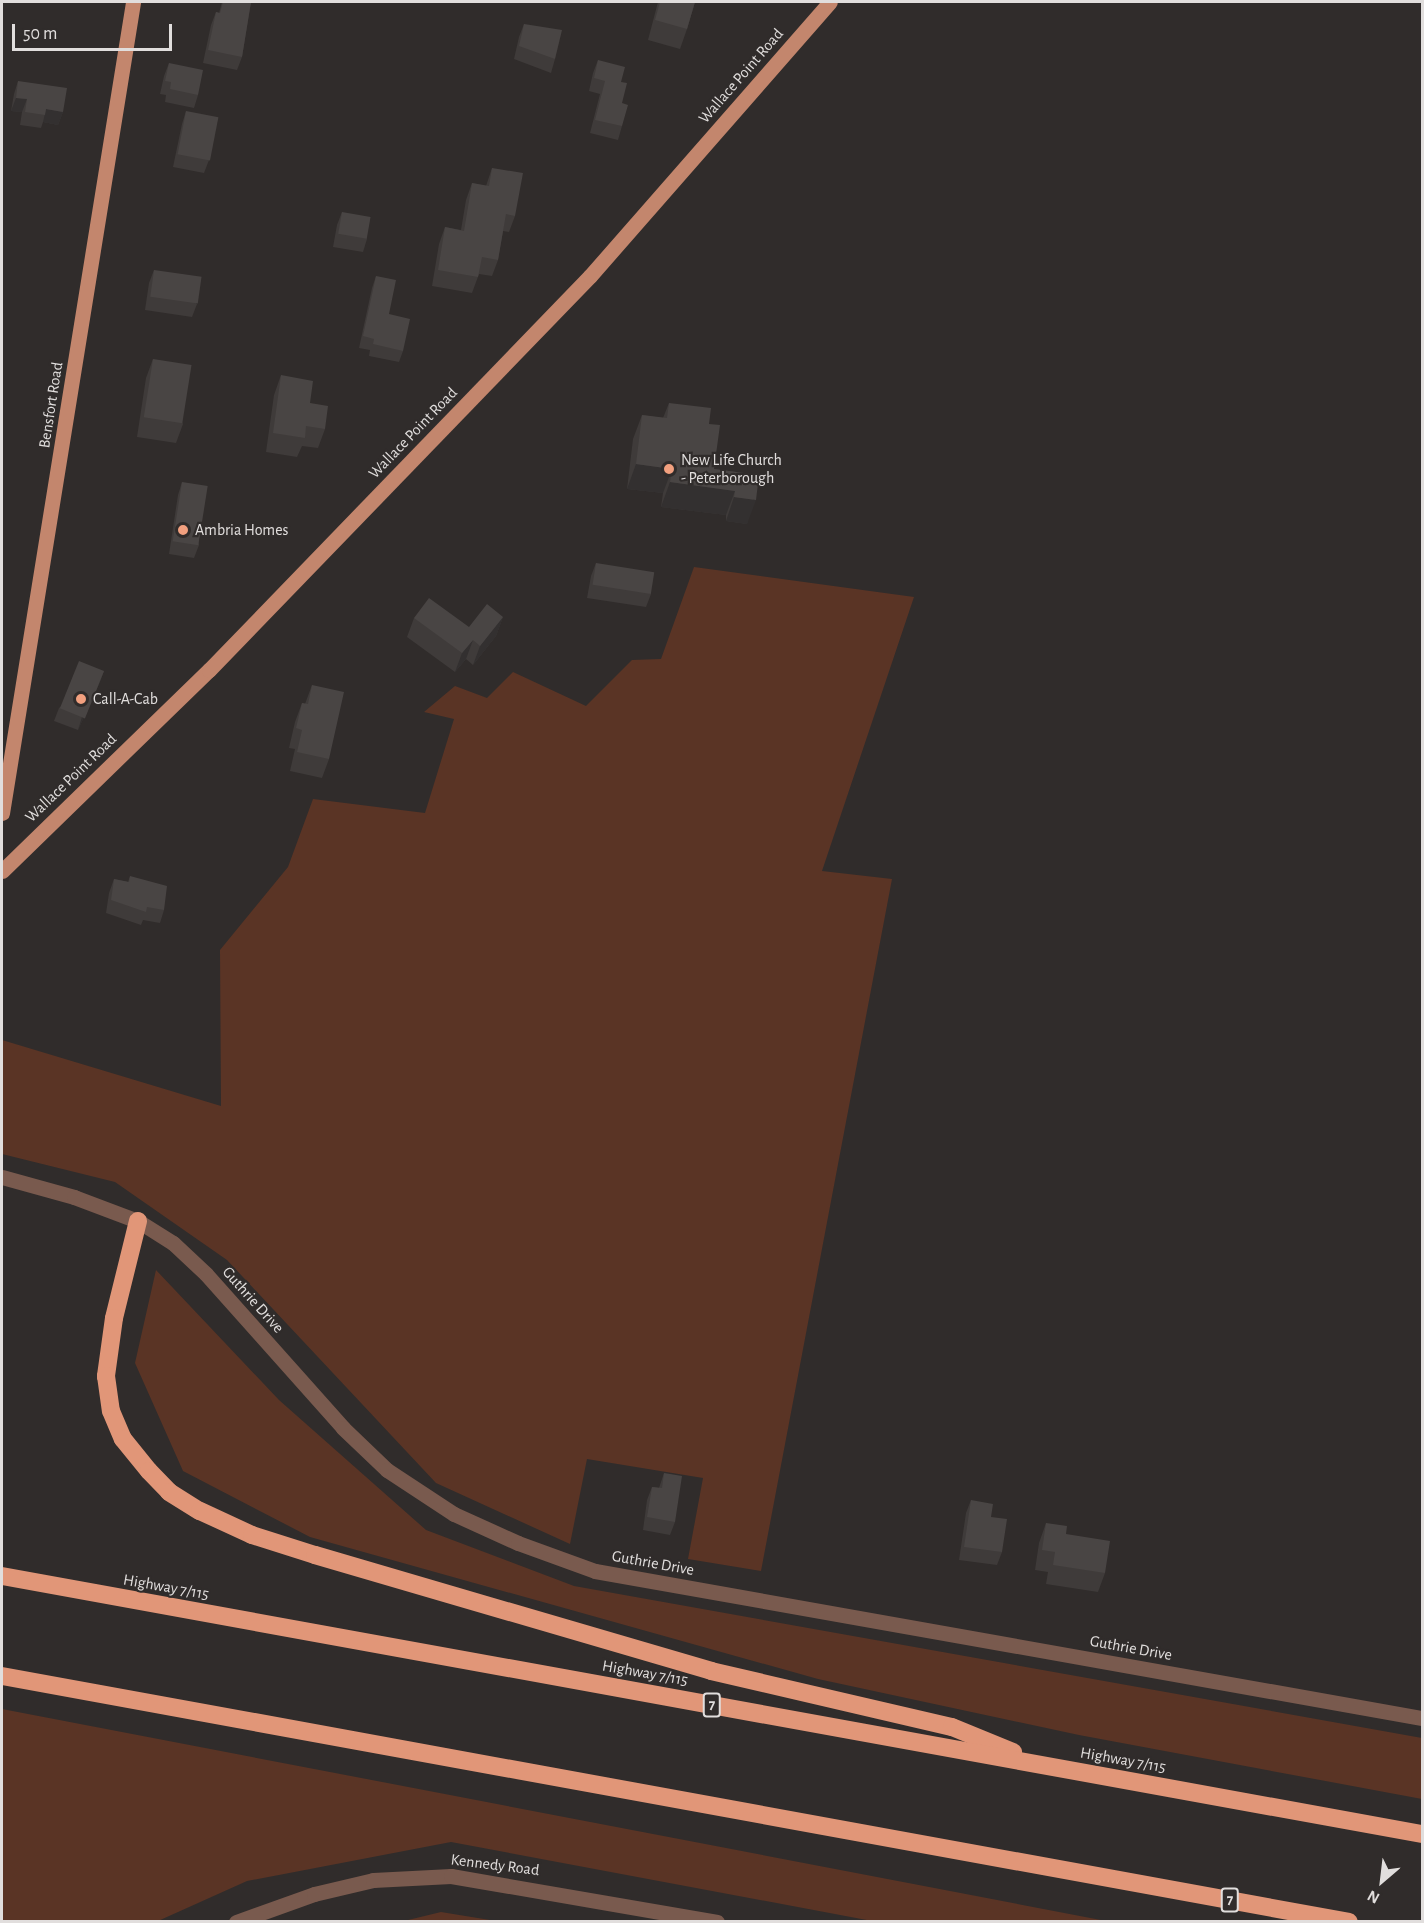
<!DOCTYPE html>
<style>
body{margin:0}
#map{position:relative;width:1424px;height:1923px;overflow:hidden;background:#302c2b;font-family:"Alegreya Sans",sans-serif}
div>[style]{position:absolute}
.green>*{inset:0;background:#5a3425}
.minor>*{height:15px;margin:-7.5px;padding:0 7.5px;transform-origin:7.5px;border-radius:7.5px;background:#795a4e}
.major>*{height:15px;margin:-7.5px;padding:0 7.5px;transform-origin:7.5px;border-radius:7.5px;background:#c3866d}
.highway>*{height:18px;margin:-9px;padding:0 9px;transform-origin:9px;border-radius:9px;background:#e19678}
.wall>*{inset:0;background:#3f3b3a}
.shaded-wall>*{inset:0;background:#333030}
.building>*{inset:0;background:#494544;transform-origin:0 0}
.dots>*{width:16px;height:16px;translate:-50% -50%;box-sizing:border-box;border:3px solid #302c2b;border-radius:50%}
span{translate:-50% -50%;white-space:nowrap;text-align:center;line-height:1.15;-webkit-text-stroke:4.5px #302c2b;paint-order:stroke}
.shield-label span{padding:2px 4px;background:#302c2b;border:2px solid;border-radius:4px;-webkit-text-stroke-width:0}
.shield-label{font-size:15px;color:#e1dedd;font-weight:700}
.street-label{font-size:16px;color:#e1dedd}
.poi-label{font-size:16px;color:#e1dedd}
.left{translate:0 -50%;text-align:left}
.frame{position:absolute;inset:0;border:3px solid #e1dedd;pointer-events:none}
.north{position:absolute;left:1352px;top:1851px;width:60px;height:60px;-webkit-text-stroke:4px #302c2b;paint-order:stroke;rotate:208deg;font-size:16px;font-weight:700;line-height:24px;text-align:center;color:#e1dedd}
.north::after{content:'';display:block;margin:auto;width:21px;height:27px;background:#e1dedd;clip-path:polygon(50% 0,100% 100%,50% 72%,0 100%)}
.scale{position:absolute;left:12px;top:24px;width:160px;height:27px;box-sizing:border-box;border:3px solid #e1dedd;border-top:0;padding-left:8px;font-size:18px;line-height:21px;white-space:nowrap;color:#e1dedd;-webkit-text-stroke:4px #302c2b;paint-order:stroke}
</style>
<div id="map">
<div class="green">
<i style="clip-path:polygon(694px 567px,914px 597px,822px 871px,892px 879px,761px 1571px,688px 1559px,703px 1478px,587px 1459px,570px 1544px,436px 1483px,227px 1260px,115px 1182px,2px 1154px,2px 1040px,221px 1106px,220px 950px,288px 867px,313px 799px,425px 813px,454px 719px,424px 712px,455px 686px,487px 698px,513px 672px,586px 706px,632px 660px,661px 659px)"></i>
<i style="clip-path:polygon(156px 1270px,279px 1400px,426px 1530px,574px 1586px,1422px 1738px,1422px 1799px,1079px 1735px,818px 1679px,310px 1537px,183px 1471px,135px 1363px)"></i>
<i style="clip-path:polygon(2px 1709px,1106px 1921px,872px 1921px,451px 1842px,247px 1881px,158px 1921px,2px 1921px)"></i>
<i style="clip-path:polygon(441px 1912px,496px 1921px,404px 1921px)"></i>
</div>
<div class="minor">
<i style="left:2px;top:1177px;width:75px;rotate:15.5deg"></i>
<i style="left:74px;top:1197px;width:68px;rotate:20.6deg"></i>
<i style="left:138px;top:1221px;width:41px;rotate:32.2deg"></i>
<i style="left:173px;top:1243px;width:45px;rotate:43.2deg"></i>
<i style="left:206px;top:1274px;width:206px;rotate:48.3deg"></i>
<i style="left:343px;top:1428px;width:61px;rotate:43.7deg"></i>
<i style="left:387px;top:1470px;width:80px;rotate:33.3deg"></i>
<i style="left:454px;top:1514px;width:70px;rotate:24.4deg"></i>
<i style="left:518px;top:1543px;width:82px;rotate:20deg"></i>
<i style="left:595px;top:1571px;width:840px;rotate:10.08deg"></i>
<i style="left:236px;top:1922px;width:83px;rotate:-19.7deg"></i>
<i style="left:314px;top:1894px;width:61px;rotate:-13.3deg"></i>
<i style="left:373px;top:1880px;width:78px;rotate:-2.9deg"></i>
<i style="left:451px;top:1876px;width:270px;rotate:9.8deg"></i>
</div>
<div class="major">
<i style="left:2px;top:813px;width:822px;rotate:-80.82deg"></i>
<i style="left:2px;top:871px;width:289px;rotate:-44.2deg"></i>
<i style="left:209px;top:670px;width:548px;rotate:-45.96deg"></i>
<i style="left:590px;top:276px;width:364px;rotate:-48.8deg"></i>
</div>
<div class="highway">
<i style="left:138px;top:1221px;width:100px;rotate:103.9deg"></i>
<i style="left:114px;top:1318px;width:59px;rotate:97.9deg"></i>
<i style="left:106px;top:1376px;width:35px;rotate:82deg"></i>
<i style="left:111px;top:1411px;width:30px;rotate:67deg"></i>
<i style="left:123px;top:1439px;width:41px;rotate:50.9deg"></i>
<i style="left:149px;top:1471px;width:29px;rotate:46deg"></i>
<i style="left:169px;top:1492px;width:36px;rotate:32deg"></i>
<i style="left:200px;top:1511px;width:57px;rotate:24.8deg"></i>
<i style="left:252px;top:1535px;width:66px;rotate:17.6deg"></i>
<i style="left:315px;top:1555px;width:413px;rotate:16.3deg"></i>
<i style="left:711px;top:1671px;width:247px;rotate:13.1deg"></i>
<i style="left:952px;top:1727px;width:66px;rotate:22.3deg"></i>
<i style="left:2px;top:1576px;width:1443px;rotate:10.3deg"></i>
<i style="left:2px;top:1676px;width:1369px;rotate:10.35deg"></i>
</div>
<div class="wall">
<i style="clip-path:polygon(222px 2px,251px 2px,242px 57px,237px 70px,203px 63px,211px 25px,216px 12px,219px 13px)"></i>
<i style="clip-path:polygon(658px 2px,695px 2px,687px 29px,680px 49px,648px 40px)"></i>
<i style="clip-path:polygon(524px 24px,555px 59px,551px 73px,514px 59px,519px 37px)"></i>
<i style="clip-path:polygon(598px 60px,621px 82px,622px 126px,618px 140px,590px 133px,600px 94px,589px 91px,593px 73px)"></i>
<i style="clip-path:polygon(169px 63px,198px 95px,194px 108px,165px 102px,166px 95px,160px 94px,164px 76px)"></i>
<i style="clip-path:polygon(18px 81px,63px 112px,58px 125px,43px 122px,41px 128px,20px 125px,22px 112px,11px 111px,14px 94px)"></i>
<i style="clip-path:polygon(186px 111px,209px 160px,204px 173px,173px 167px,182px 124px)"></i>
<i style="clip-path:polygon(492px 168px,515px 216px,509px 232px,503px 231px,498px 260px,492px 276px,479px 274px,472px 293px,432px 286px,439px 244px,445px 227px,461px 230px,466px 200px,472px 183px,486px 186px)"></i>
<i style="clip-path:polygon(342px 212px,367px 239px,363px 252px,333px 247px,337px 225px)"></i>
<i style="clip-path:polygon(154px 270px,197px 304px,192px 317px,145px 310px,149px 283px)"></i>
<i style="clip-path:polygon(376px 276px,389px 314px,403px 351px,399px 362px,369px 356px,370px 350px,359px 348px,372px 288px)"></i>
<i style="clip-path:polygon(153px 359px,183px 424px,176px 443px,137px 437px,146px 378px)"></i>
<i style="clip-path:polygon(281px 375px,310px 403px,325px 429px,318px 448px,302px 446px,297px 457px,266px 452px,274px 395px)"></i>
<i style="clip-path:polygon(669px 403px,709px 424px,714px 469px,759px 475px,747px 524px,726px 521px,726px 515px,661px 507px,663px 493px,627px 489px,633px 439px,642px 415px,663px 418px)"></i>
<i style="clip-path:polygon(182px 482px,199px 545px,194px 558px,169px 554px,178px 495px)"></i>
<i style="clip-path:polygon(596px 563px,651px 594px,646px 607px,587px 598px,591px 576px)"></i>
<i style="clip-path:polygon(503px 617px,496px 636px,473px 665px,466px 659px,455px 672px,407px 637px,414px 618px,469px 627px)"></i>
<i style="clip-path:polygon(104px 671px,99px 684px,78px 730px,54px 721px,59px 708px)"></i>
<i style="clip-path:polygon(312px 685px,329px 759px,322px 778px,290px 771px,295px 749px,289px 748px,295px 722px,302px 703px,305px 704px)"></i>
<i style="clip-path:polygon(130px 876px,164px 910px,160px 923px,143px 920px,141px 925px,106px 913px,109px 893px,114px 879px,128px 882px)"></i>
<i style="clip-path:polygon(664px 1473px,675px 1522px,670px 1535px,643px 1530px,647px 1500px,652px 1487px,659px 1488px)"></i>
<i style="clip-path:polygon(971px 1500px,991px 1517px,1002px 1552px,997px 1565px,959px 1560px,966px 1513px)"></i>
<i style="clip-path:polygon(1046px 1523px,1066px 1534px,1105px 1573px,1098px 1592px,1046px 1584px,1048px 1572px,1035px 1570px,1039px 1543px)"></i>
</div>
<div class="shaded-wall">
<i style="clip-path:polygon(16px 98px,27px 99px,22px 112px,11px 111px)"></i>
<i style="clip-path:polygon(46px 109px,63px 112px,58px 125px,43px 122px)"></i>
<i style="clip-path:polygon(636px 464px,672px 469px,663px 493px,627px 489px)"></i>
<i style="clip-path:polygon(670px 482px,735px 491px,726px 515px,661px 507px)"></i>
<i style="clip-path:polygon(734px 497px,756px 500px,747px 524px,726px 521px)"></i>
<i style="clip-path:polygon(503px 617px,496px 636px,473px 665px,480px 646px)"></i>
<i style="clip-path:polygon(473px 640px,466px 659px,455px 672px,462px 653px)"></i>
<i style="clip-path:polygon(104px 671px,99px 684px,78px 730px,82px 717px)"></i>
</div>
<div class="building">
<i style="clip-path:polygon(223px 2px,251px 2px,242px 57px,208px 50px,216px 12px,220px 13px)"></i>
<i style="clip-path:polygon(660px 2px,695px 2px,687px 29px,655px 20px)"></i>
<i style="clip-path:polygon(524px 24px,562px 30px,555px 59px,519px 46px)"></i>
<i style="clip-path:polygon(598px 60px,625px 67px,621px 82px,627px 83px,622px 103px,628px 105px,622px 126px,595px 120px,605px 81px,594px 78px)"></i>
<i style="clip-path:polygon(169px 63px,203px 70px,198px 95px,170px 89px,171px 82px,165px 81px)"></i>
<i style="clip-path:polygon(18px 81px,67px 88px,63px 112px,46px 109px,45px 115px,25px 112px,27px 99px,16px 98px)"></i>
<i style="left:186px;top:111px;width:33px;height:44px;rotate:11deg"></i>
<i style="clip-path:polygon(492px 168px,523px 173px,515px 216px,506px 214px,498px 260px,482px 257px,478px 277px,438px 270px,445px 227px,464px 231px,472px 183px,489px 186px)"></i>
<i style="left:342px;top:212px;width:29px;height:22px;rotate:10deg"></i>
<i style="left:154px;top:270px;width:48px;height:27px;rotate:8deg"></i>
<i style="clip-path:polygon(376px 276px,396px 280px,389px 314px,410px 319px,403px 351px,373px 344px,374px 339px,363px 336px)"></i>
<i style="left:153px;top:359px;width:39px;height:59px;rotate:9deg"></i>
<i style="clip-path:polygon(281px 375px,313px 381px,310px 403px,328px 406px,325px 429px,306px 426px,305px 438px,273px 433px)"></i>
<i style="clip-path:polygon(669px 403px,711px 408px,709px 424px,720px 425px,714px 469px,759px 475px,756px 500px,734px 497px,735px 491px,670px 482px,672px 469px,636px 464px,642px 415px,667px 418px)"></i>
<i style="left:182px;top:482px;width:26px;height:60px;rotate:9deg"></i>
<i style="left:596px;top:563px;width:59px;height:22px;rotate:9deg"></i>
<i style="clip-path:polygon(429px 598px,469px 627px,487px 604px,503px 617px,480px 646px,473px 640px,462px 653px,414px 618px)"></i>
<i style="left:79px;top:661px;width:27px;height:51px;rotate:22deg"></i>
<i style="clip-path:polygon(312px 685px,344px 692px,329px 759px,297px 752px,302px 730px,296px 728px,302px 703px,308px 704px)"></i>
<i style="clip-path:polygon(130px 876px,167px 886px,164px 910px,147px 907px,146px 912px,111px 900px,114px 879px,129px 882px)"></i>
<i style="clip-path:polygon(664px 1473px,682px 1476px,675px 1522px,647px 1517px,652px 1487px,662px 1488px)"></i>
<i style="clip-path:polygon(971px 1500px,993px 1504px,991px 1517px,1007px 1519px,1002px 1552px,964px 1547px)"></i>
<i style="clip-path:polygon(1046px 1523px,1067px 1526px,1066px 1534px,1110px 1541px,1105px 1573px,1053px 1565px,1055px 1552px,1042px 1550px)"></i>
</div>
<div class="dots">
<i style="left:669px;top:469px;background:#f2a07f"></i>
<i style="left:183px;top:530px;background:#f2a07f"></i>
<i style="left:81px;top:699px;background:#f2a07f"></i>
</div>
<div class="shield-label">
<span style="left:712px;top:1705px">7</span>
<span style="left:1230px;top:1900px">7</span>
</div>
<div class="street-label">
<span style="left:741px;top:76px;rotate:-49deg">Wallace Point Road</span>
<span style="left:51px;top:405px;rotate:-81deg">Bensfort Road</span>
<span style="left:413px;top:433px;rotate:-46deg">Wallace Point Road</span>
<span style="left:71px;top:778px;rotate:-44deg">Wallace Point Road</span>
<span style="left:253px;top:1300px;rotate:48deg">Guthrie Drive</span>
<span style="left:653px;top:1563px;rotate:10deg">Guthrie Drive</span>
<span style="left:166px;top:1587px;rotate:10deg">Highway 7/115</span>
<span style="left:1131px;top:1648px;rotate:10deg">Guthrie Drive</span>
<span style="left:645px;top:1673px;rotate:10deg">Highway 7/115</span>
<span style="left:1123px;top:1760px;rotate:10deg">Highway 7/115</span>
<span style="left:495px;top:1865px;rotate:7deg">Kennedy Road</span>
</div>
<div class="poi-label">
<span class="left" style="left:681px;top:469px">New Life Church<br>- Peterborough</span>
<span class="left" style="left:195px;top:530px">Ambria Homes</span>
<span class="left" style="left:93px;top:699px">Call-A-Cab</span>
</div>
<div class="frame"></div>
<div class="north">N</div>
<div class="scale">50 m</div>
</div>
